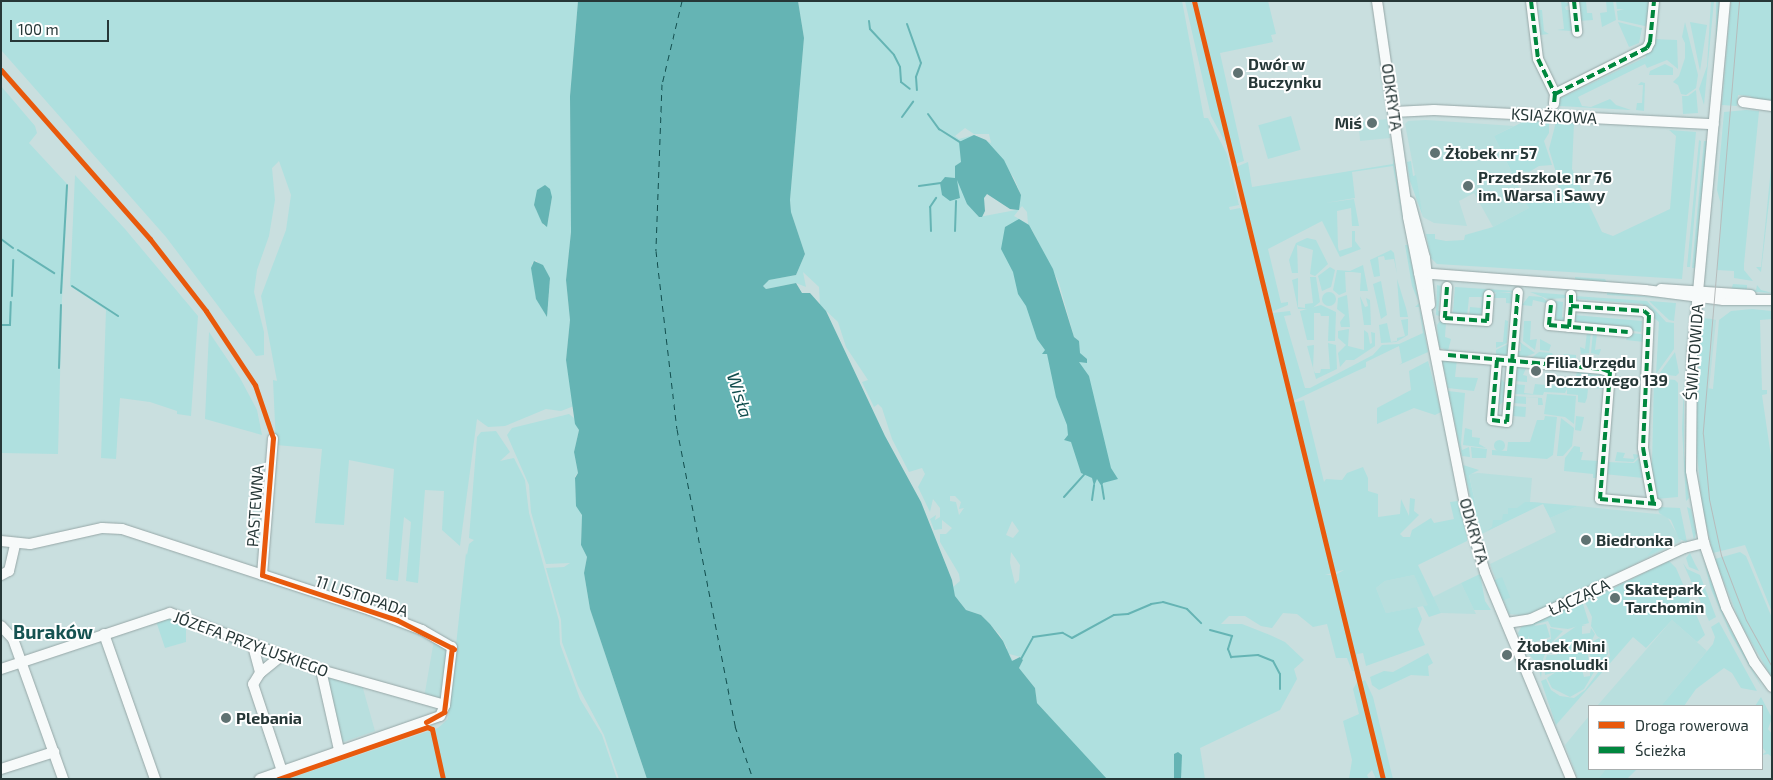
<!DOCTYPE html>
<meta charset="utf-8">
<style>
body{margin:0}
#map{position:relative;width:1773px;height:780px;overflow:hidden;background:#c9dfdf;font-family:"Exo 2",sans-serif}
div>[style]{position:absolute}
.built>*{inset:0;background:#b8dfde;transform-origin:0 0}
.green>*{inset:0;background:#afe0df;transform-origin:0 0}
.round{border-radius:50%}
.water>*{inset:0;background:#65b4b4}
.stream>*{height:2px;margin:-1px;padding:0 1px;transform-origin:1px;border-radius:1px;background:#65b4b4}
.ferry>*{height:1px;margin-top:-0.5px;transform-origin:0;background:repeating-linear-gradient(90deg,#124e4e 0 6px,transparent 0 11px)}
.roads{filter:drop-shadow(0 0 1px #96a7a7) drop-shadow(0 0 1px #96a7a7)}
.minor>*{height:10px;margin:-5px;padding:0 5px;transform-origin:5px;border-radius:5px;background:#f7fafa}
.tram>*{height:1px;margin:-0.5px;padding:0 0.5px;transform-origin:0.5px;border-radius:0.5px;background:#b6bbbb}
.quiet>*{height:4px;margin-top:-2px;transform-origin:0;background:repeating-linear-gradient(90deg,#00873e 0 8px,transparent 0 12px)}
.cycleway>*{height:5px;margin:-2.5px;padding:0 2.5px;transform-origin:2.5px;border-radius:2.5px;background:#e8590c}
.dots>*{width:14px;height:14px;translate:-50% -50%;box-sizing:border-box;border:2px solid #fff;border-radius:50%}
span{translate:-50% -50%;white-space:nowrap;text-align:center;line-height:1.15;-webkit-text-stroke:4px #fff;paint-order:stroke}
.poi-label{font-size:16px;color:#263737;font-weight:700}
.left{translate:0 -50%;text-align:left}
.right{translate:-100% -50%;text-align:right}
.street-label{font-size:16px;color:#263737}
.water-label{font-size:18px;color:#124e4e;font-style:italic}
.quarter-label{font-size:19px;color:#155251;font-weight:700}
.frame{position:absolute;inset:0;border:2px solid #263737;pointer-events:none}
.legend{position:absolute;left:1588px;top:705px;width:175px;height:65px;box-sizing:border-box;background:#fff;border:1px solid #a8afaf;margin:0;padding:6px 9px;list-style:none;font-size:15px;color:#263737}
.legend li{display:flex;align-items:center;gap:10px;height:25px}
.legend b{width:25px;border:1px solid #a8afaf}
.scale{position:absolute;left:10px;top:20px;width:99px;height:22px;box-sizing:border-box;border:2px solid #263737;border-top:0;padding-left:6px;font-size:15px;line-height:18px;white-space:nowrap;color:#263737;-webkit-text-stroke:4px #fff;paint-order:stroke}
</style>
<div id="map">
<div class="built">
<i style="left:1388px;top:119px;width:19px;height:30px;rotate:84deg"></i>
<i style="clip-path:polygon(1426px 120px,1514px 126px,1494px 136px,1529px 208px,1493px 227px,1474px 193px,1459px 201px,1467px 226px,1434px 223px,1423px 217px,1405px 124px,1408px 121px)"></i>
<i style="left:1720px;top:201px;width:3px;height:68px"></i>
<i style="clip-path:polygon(1712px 319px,1716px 320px,1709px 389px,1707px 388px)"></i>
<i style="clip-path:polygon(1479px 473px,1532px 478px,1530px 502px,1543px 503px,1482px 534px,1469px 474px)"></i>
<i style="clip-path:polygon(1578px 506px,1666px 515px,1681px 541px,1530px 616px,1509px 614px,1490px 564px,1556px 532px,1550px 518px)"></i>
<i style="clip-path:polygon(1414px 575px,1429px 605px,1386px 613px,1376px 588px,1385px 581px)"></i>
<i style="clip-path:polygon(1461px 583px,1476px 614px,1441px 613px,1433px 597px)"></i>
<i style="clip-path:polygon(1672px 620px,1707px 651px,1661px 706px,1597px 706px)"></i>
<i style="clip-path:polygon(434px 640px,448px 646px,441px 703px,424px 698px)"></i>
<i style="clip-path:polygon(326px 676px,362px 685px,375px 731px,340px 743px)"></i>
<i style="clip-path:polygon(1589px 716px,1589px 769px,1606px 769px,1598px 779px,1578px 779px,1565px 745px)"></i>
</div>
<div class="green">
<i style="clip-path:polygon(evenodd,1px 1px,578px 1px,570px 96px,571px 232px,566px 280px,570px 320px,566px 360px,574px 406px,561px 411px,546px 409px,505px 426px,488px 427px,477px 419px,460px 546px,442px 530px,444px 491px,425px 490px,418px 583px,406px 581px,411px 522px,404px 517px,398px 581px,386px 579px,394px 469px,349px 460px,344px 525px,315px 523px,322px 449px,276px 445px,273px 380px,277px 381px,261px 296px,286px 230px,291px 195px,279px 161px,272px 168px,275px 200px,269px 236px,257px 270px,254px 292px,264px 332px,264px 355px,256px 356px,166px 237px,1px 50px,1px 1px,537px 196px,552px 197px,548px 222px,544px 226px,534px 205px,537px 196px,1px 1px,536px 260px,550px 278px,547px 317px,536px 298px,532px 263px,536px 260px)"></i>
<i style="clip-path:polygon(evenodd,798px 1px,1182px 1px,1204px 118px,1208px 118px,1227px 154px,1239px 205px,1229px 207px,1230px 210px,1240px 208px,1244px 212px,1332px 573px,1325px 575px,1333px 575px,1356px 671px,1352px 671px,1347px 658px,1336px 658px,1327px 624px,1313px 627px,1297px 614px,1283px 613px,1272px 628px,1261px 626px,1245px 616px,1229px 616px,1221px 624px,1242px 624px,1270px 635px,1285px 642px,1304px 660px,1294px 669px,1297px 679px,1280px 710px,1200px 748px,1205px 779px,1036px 779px,1031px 769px,1032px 764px,1052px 771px,1049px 774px,1055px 775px,1062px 771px,1056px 763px,1073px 757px,1078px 749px,1037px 703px,1035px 688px,1019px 668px,1023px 660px,1021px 657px,1009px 654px,1014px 662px,1018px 659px,1011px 665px,1006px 660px,1007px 648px,1000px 635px,981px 615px,966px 610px,955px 596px,953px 587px,960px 581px,959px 574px,940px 542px,940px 534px,946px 534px,952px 528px,942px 520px,942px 529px,934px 530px,930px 519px,936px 515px,935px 520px,940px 517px,940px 508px,933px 499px,930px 512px,918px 487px,925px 474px,922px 468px,909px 472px,892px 439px,882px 408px,878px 404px,874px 407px,862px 382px,868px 380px,846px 347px,838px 322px,820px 305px,819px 287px,803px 272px,806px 287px,796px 283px,766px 289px,763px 286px,769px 280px,796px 275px,805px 254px,791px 212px,790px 200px,804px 38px,798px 1px,965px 128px,974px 134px,989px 134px,991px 143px,974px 135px,959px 139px,955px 136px,965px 128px,798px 1px,975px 140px,986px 146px,990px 154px,1000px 159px,1014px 178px,1021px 195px,1016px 210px,979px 217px,968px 204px,960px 169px,964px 164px,966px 148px,975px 140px,798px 1px,1022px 206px,1027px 212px,1028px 224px,1014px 216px,1022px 206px,798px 1px,1019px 222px,1032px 230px,1059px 283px,1074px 337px,1079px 341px,1075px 344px,1076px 362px,1084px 380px,1079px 392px,1089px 394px,1087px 400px,1090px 412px,1101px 427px,1108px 470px,1091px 463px,1080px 467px,1078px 463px,1072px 422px,1060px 399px,1058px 371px,1050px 348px,1021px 295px,1008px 250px,1009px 229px,1019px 222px,798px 1px,950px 496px,955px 496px,961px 502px,959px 509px,964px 508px,959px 515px,956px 502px,950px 501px,950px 496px,798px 1px,1012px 521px,1019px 531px,1013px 538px,1006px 535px,1012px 521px,798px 1px,1011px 552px,1020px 565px,1019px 580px,1015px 584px,1010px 563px,1011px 552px)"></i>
<i style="clip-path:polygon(1185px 1px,1193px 1px,1229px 149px,1211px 116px)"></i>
<i style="clip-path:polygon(1196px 1px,1268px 1px,1276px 34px,1271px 35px,1273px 42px,1220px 53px,1244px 161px,1235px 164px)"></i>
<i style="clip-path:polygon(1561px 1px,1571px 4px,1565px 7px,1566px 10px,1572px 10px,1574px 27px,1571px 31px,1557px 30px,1564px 29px)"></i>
<i style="clip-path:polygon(1576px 1px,1586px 1px,1587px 13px,1592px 13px,1593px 20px,1579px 21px)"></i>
<i style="clip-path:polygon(1606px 1px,1613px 1px,1616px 20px,1602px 27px,1600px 13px,1607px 12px)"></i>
<i style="clip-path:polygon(1616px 1px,1651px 1px,1649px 27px,1618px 20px,1617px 11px,1624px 9px,1617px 9px)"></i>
<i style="clip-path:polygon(1711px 1px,1714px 1px,1704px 105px,1699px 89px,1707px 66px)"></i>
<i style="left:1716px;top:1px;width:3px;height:103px"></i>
<i style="clip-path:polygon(1731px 1px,1772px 1px,1772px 104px,1757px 102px,1750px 96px,1738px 95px,1737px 106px,1722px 105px)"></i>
<i style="clip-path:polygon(1537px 10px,1542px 10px,1544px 31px,1549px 34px,1540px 35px)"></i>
<i style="clip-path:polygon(1618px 22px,1642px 28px,1639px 43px,1629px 47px)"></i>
<i style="clip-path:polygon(1685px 22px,1698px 75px,1696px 88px,1686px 95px,1681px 94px,1678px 85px,1673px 82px,1679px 76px,1685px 58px,1685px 43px,1682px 37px)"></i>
<i style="clip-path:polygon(1690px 22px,1707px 25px,1700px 71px)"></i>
<i style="clip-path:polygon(1653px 39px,1677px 40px,1678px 69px,1667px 60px,1647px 68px,1645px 64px,1578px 97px,1582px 106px,1591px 107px,1610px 99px,1616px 105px,1631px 110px,1559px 106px,1559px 99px,1646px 57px,1645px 53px)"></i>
<i style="clip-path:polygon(1665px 64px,1673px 68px,1673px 75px,1649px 75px,1650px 71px)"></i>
<i style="clip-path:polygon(1641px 82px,1645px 83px,1644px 111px,1636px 110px,1637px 103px,1642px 103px,1643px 85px,1638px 85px)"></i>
<i style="clip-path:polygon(1px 86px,35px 126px,37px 133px,29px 143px,68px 185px,62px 300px,58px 454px,1px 453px)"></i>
<i style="clip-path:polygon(1696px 90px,1698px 113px,1683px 114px,1682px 96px,1688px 96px)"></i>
<i style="clip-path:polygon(1746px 110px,1759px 111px,1744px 264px,1744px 270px,1753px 281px,1734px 278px,1734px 271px,1717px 270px,1723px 202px,1720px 201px,1717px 190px,1724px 112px)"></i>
<i style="left:1291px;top:116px;width:35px;height:34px;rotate:74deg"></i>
<i style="clip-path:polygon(1525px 121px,1549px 122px,1549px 133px,1544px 141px,1552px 165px,1539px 166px,1529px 172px,1521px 171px,1515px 179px,1494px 136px)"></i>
<i style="clip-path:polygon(1556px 122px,1574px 123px,1572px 169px,1602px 232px,1613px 236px,1670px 209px,1676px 136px,1669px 130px,1696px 132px,1682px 279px,1437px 264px,1431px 258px,1426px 234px,1435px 234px,1435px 239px,1446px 241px,1464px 240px,1465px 235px,1493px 227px,1529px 208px,1526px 203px,1559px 189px,1556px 179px,1572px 184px,1571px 179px,1566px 181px,1557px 176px,1549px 149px)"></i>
<i style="clip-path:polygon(1699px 140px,1701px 141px,1690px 267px,1687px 267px)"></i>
<i style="clip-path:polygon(1704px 141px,1707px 141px,1696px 268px,1692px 268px)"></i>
<i style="clip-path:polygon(1393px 157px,1404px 227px,1393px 166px,1352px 172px,1355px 198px,1325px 203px,1354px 199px,1359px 226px,1352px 226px,1351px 208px,1337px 211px,1338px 247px,1339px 251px,1352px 247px,1352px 231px,1355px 231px,1355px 241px,1361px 249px,1340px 257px,1322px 221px,1268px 249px,1281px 303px,1288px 302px,1288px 305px,1271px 312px,1236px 167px,1248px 162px,1252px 187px,1393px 164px)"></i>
<i style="clip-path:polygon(1772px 158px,1772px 176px,1761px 272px,1756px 267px,1761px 267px)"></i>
<i style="clip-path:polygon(1411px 161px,1413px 176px,1416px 175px,1423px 217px,1410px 181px,1407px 162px)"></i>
<i style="clip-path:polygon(75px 175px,125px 229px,198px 316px,191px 416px,177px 414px,177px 411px,150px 402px,120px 398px,116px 459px,101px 458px,106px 310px,70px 286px)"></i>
<i style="clip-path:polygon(1307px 238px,1316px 240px,1328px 264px,1315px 276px,1310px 274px,1313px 250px,1297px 245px,1298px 273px,1292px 273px,1289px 260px,1296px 243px)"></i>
<i style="clip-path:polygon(1405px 245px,1408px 245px,1428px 352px,1399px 365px,1402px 363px,1399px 346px,1366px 362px,1366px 367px,1359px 370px,1293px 401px,1272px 313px,1290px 311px,1291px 315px,1284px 316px,1305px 388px,1310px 388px,1373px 355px,1382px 345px,1399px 344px,1423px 333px,1419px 307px,1415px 307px,1419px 303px,1412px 286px)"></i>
<i style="clip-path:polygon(1391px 250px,1394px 253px,1397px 274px,1394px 259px,1385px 260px,1384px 256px,1378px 257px,1380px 276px,1374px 277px,1370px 260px)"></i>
<i style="clip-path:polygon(1363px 265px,1368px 291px,1360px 291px,1361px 273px,1352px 272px,1345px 272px,1346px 292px,1339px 295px,1333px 290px,1337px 270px,1350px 271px)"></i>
<i style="clip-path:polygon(1330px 267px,1335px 270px,1331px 287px,1322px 291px,1318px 276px)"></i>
<i style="clip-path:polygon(1310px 277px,1316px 277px,1320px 302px,1311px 309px,1298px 309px,1292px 280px,1298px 278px,1298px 307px,1305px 308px,1305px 304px,1313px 303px)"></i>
<i style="clip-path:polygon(1575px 277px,1605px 279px,1607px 283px,1575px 280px)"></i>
<i style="clip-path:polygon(1397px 279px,1406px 308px,1408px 317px,1400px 317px)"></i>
<i style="clip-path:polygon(1381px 281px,1387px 315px,1381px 319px,1373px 284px)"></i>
<i style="clip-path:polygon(1733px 284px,1747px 285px,1747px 289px,1756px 290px,1757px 285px,1761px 290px,1772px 293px,1731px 290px)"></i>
<i style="clip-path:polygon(1437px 285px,1441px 286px,1438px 311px,1443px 312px,1439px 316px,1436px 315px)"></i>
<i style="clip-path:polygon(1455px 287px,1517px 291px,1516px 296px,1510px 292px,1484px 293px,1482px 315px,1478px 318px,1469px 317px,1470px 307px,1481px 308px,1482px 297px,1469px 297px,1467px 317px,1450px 316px,1448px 312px,1453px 312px)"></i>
<i style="clip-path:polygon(1607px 291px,1639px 296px,1680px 299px,1607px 295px)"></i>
<i class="round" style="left:1322px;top:292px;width:14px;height:14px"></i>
<i style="clip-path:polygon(1497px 292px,1510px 293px,1516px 297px,1515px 304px,1506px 303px,1506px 298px,1492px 298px)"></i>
<i style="clip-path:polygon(1530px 292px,1568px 295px,1567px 298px,1548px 299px)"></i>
<i style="clip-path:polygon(1347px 295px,1350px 327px,1341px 327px,1340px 322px,1345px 315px,1337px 309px,1338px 298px)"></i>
<i style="clip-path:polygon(1360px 296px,1365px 307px,1368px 306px,1366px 298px,1370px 300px,1371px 325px,1364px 325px)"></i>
<i style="clip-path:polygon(1529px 296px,1542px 297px,1550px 304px,1533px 300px,1532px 306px,1522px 305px)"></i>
<i style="clip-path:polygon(1574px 296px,1647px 301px,1666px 322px,1674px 323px,1674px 349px,1656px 374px,1659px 322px,1643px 309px,1643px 304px,1579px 299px,1579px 304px)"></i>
<i style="clip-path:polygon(1549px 300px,1563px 302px,1562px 317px,1567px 318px,1564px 322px,1556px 322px)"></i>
<i style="clip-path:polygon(1649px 301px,1676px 303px,1674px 321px,1669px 320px)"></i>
<i style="clip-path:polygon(1321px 305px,1336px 312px,1335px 341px,1328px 341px,1329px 316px,1321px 316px,1320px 313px,1314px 313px,1314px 340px,1307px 340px,1300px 311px)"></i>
<i style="clip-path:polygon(1752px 309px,1772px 311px,1772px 319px,1760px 320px,1762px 390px,1767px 390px,1767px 394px,1762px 395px,1763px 402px,1772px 463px,1772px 612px,1745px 545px,1713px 553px,1702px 505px,1697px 454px,1696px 398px,1702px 318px,1712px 319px,1707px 388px,1713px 389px,1719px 320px,1731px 311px)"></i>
<i style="clip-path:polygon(1574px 315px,1642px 321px,1641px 332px,1574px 323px)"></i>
<i style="clip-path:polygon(1408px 319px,1408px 335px,1396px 342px,1381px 343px,1379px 325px,1387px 323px,1391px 342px,1397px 341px,1397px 338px,1405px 336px,1401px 320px)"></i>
<i style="clip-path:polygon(1505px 320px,1508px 321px,1507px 343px,1496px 348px,1496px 342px,1503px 342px)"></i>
<i style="clip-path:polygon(1440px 321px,1446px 322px,1445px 337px,1451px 339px,1448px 351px,1439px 347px,1437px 325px)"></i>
<i style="clip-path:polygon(1524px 321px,1531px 321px,1530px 340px,1537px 339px,1535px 350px,1523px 341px)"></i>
<i style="clip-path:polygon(1349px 329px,1348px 346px,1364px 350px,1364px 330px,1368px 333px,1370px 344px,1372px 343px,1371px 332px,1375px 333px,1375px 346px,1354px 360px,1346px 360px,1340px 367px,1338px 353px,1346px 345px,1338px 338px,1338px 331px)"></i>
<i style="clip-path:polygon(1591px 331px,1589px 353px,1581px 354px,1580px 347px,1585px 349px,1587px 332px)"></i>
<i style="clip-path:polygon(209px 332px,240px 378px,257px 410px,262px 435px,205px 419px)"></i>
<i style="clip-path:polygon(1593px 332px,1597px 334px,1595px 350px,1601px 349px,1599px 355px,1591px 353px)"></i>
<i style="clip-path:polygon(1629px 333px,1641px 334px,1645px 337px,1644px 342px,1626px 340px)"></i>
<i style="clip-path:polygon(1540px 339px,1551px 345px,1549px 351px,1540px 350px)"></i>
<i style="clip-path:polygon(1517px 341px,1520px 342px,1535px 353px,1519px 359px,1516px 351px,1521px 351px,1521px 344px)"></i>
<i style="clip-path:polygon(1328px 343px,1336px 345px,1337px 369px,1316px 379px,1307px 346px,1314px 345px,1313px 369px,1315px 373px,1320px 373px,1321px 369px,1330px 369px)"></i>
<i style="clip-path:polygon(1508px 344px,1512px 345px,1511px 354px,1507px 358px,1496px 356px,1496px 350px)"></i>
<i style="clip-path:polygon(1539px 352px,1552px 353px,1556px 360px,1531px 358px)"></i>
<i style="clip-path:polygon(1675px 352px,1679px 373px,1676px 376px,1659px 374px)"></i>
<i style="clip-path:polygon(1564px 354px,1576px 355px,1576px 363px,1559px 362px)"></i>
<i style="clip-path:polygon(1457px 359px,1455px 377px,1478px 378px,1474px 391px,1448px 388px,1442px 360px)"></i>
<i style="clip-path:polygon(1428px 361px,1441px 412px,1435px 415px,1414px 408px,1377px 424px,1377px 408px,1411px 390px,1409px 371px)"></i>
<i style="clip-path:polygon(1519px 363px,1528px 364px,1523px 375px,1527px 376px,1527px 382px,1514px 381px,1515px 368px)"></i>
<i style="clip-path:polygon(1577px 369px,1602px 372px,1607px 379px,1604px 389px,1596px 388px,1596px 382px,1589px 383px,1589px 380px,1576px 377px)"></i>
<i style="clip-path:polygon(1499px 377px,1509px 387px,1508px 398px,1497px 407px)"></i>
<i style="clip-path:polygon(1654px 378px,1675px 380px,1678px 383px,1678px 497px,1656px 499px,1647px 463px,1652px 463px)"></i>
<i style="clip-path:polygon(1684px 381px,1684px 453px,1689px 498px,1686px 501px,1682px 429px)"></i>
<i style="clip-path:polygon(1513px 384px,1525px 385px,1524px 393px,1533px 394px,1535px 384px,1588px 389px,1587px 398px,1585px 403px,1578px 402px,1578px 395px,1567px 394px,1567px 389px,1565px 393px,1544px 392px,1543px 395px,1514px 394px)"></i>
<i style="clip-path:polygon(1448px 391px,1465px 393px,1461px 444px,1462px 450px,1469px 447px,1470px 457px,1462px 456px)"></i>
<i style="clip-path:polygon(1547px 394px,1576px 396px,1574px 424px,1565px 417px,1544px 414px)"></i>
<i style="clip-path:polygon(1514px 396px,1542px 398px,1543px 405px,1538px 405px,1538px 398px,1526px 397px,1526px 404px,1513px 403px)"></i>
<i style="clip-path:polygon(1304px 400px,1324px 482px,1326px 479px,1342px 480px,1347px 473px,1363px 467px,1368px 478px,1368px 491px,1378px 494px,1378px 517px,1400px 514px,1401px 499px,1409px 516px,1410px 498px,1415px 499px,1414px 511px,1419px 515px,1400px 534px,1403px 537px,1410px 537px,1412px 530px,1431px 518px,1434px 523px,1454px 519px,1450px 502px,1458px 501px,1467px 537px,1467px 541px,1418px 565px,1441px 613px,1429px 617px,1423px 606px,1428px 605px,1414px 575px,1385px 581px,1376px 588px,1386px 613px,1417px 607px,1422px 619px,1418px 629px,1425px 645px,1366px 666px,1363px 653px,1357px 654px,1358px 669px,1335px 575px,1344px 570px,1335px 572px,1293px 403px)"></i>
<i style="left:1513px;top:406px;width:13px;height:10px;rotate:4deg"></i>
<i style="clip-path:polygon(569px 414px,574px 418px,579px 430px,574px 452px,578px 473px,575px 476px,576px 503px,582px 515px,581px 545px,587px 557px,584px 573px,590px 609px,647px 779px,619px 779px,604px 735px,578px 686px,562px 642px,561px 620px,546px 568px,564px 567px,570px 563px,546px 564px,531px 512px,529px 485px,507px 435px,512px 428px)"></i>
<i style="clip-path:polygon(1545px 416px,1557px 417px,1553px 455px,1547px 459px,1492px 455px,1492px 450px,1507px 451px,1508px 442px,1530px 442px,1537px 420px,1544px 420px)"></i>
<i style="clip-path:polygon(1576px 416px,1584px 417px,1581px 431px,1575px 430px)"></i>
<i style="clip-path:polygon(1561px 418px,1574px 428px,1572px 446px,1563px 456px,1557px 456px)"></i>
<i style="clip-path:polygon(1465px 428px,1472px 430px,1472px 437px,1480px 438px,1479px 444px,1486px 448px,1463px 445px)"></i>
<i style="clip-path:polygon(496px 431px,510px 452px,500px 461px,514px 458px,525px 480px,529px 513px,559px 621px,560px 644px,580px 699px,602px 735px,617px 779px,444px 779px,441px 760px,438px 759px,442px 779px,288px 779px,438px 728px,448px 719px,466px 553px,467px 555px,469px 544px,474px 540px,469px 538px,477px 437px,481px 432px)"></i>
<i class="round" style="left:1493.5px;top:439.5px;width:11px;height:11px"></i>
<i style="clip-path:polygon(1574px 446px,1580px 447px,1580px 452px,1583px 452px,1581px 460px,1600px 461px,1598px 478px,1593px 478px,1593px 474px,1564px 471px,1565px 458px)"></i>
<i style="clip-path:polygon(1471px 447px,1487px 449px,1486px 458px,1472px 458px)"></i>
<i style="clip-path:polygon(1617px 452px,1625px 453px,1623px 458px,1634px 459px,1633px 454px,1640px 455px,1633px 462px,1615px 461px)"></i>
<i style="clip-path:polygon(1642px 455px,1643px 478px,1604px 474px,1608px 474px,1605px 462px,1634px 463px)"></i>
<i style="clip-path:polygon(1463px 465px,1479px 470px,1469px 475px,1482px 534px,1479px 535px)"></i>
<i style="clip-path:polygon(1525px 502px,1530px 502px,1578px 506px,1550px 518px,1543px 504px,1487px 531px,1492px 527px,1493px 520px,1502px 520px,1503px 514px,1508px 514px,1508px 508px,1517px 508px)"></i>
<i style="clip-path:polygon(1658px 507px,1680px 508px,1687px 542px,1679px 539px,1671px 520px,1659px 513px)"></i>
<i style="clip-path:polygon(1687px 507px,1691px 509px,1696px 533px,1694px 540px)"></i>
<i style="clip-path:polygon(1660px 541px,1666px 540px,1669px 545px,1647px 556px)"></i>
<i style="clip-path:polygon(1740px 552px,1746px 556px,1772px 618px,1772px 678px,1740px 622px,1715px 559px)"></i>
<i style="clip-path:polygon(1690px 553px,1695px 564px,1699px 571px,1689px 567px,1686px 558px)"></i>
<i style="clip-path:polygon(1669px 561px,1676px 568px,1705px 635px,1697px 642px,1672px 620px,1646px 648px,1633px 637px,1556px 725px,1541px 681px,1546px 679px,1551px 690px,1560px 696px,1574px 698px,1585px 690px,1610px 656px,1608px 643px,1597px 636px,1591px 626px,1592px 617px,1585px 602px)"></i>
<i style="clip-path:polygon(1704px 562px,1725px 619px,1764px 691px,1731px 635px,1711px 589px)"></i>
<i style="clip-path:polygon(1683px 563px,1687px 569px,1700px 575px,1716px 617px,1709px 621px)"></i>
<i style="clip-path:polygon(1480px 574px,1485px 601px,1491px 610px,1474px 610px,1461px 583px)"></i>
<i style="left:1502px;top:577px;width:22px;height:8px;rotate:68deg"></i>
<i style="clip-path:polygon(1582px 601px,1589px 623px,1568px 629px,1551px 627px,1548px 621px,1536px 624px,1534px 626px,1546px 624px,1550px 637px,1532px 643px,1528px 636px,1529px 643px,1533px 646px,1523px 647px,1518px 633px,1521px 627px)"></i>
<i style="clip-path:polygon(168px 617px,186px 623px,186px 642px,165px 648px,156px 621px)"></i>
<i style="clip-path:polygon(1719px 622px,1757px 691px,1741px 688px,1732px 673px,1724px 668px,1696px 689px,1684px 706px,1661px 706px,1713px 644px,1715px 637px,1711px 627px)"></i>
<i style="clip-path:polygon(1578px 625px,1586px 625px,1582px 626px,1582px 634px,1590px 633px,1591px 628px,1595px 634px,1587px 650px,1590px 668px,1582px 670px,1584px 677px,1590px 676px,1590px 671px,1594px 672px,1584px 689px,1570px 697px,1552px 688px,1547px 678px,1556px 672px,1545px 675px,1544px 664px,1547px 655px,1557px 655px,1553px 644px,1555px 641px)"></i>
<i style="clip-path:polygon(1550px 628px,1563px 631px,1551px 643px,1535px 645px,1551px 639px)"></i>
<i style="clip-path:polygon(1599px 638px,1606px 645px,1608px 654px,1595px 670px,1589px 652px,1592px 642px)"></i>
<i style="clip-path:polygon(1549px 645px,1543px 659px,1541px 678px,1538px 665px,1527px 652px)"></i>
<i style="clip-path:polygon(1428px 653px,1433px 663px,1428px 666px,1429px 676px,1411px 675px,1379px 690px,1372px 685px,1370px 677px,1384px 671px,1393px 672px)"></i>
<i style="clip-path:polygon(1365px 680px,1373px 697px,1393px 779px,1384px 779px,1361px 682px)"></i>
<i style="clip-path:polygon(1358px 681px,1377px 760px,1382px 779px,1376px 779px,1372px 770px,1367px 775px,1369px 779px,1349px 779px,1352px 760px,1343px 721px,1359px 714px,1353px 689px)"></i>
<i style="clip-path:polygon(1761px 697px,1772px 718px,1768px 729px,1772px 734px,1772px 757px,1768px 754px,1762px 755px,1766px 752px,1762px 747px,1762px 706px,1755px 706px)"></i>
<i style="clip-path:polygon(1606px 769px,1637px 769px,1627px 779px,1598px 779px)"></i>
</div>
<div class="water">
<i style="clip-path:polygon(578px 1px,798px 1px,804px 38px,790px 200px,791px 212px,805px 254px,796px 275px,769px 280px,763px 286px,766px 289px,796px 283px,802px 293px,810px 293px,826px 311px,885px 436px,921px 502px,952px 580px,955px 596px,966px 610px,981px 615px,990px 624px,1003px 641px,1012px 661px,1020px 657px,1023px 660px,1019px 668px,1035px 688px,1037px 703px,1107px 779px,647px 779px,590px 609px,584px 573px,587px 557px,581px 545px,582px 515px,576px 506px,575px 478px,578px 473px,574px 452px,579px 430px,575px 424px,566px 360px,570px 320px,566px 280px,571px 232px,570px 96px)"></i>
<i style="clip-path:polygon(974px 135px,986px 140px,1004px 160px,1021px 195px,1019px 210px,1010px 209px,987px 194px,984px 198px,985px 211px,982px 217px,979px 217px,967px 204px,957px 180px,960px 198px,950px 201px,942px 195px,940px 183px,945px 177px,955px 178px,955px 166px,961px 162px,959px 142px)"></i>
<i style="clip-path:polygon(545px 185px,550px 189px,552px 197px,547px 227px,542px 223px,534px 205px,537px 190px)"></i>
<i style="clip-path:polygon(1019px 219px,1029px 225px,1053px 269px,1074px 337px,1079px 341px,1080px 353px,1087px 359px,1087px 363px,1079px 362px,1089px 376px,1111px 468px,1118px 479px,1103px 483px,1102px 487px,1097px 479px,1094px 486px,1092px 478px,1081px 473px,1071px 442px,1064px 440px,1068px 435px,1067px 425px,1056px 397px,1047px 354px,1042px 354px,1045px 350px,1037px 339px,1026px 306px,1018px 294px,1013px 272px,1001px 249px,1005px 227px)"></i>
<i style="clip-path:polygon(534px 261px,543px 265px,550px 278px,547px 317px,536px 299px,531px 268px)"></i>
<i style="clip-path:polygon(1178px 752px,1182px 755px,1181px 779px,1174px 779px,1174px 754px)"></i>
</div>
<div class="stream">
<i style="left:869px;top:21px;width:8px;rotate:83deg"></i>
<i style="left:870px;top:29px;width:35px;rotate:47deg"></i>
<i style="left:894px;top:55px;width:13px;rotate:63deg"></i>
<i style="left:900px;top:67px;width:15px;rotate:86deg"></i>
<i style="left:901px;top:82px;width:11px;rotate:38deg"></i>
<i style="left:907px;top:24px;width:41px;rotate:70.3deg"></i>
<i style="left:921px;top:63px;width:15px;rotate:110deg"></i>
<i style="left:916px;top:77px;width:13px;rotate:86deg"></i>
<i style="left:928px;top:114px;width:19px;rotate:54deg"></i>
<i style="left:939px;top:129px;width:26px;rotate:32deg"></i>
<i style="left:902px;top:117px;width:19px;rotate:-54deg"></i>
<i style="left:919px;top:186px;width:22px;rotate:-8deg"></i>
<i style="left:931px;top:231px;width:24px;rotate:-92deg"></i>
<i style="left:930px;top:207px;width:11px;rotate:-56deg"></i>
<i style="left:955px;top:231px;width:30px;rotate:-88deg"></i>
<i style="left:1px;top:239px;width:15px;rotate:37deg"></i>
<i style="left:18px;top:250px;width:43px;rotate:32.6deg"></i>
<i style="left:72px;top:286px;width:55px;rotate:33.1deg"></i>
<i style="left:61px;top:293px;width:108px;rotate:-86.8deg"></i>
<i style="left:12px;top:296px;width:36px;rotate:-88deg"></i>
<i style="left:1px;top:325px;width:9px"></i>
<i style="left:10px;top:325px;width:23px;rotate:-88deg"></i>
<i style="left:59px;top:368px;width:63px;rotate:-88.2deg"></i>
<i style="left:1102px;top:486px;width:13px;rotate:81deg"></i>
<i style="left:1064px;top:497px;width:30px;rotate:-48deg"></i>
<i style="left:1092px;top:500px;width:15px;rotate:-82deg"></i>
<i style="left:1210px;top:630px;width:23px;rotate:15deg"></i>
<i style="left:1232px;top:636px;width:14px;rotate:107deg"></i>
<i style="left:1228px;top:649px;width:9px;rotate:69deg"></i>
<i style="left:1231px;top:657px;width:27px;rotate:-4deg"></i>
<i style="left:1258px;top:655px;width:16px;rotate:22deg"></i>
<i style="left:1273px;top:661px;width:15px;rotate:62deg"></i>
<i style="left:1280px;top:674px;width:15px;rotate:90deg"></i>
<i style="left:1021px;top:659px;width:25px;rotate:-61deg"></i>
<i style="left:1033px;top:637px;width:30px;rotate:-8deg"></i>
<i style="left:1063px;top:633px;width:10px;rotate:29deg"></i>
<i style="left:1072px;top:638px;width:48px;rotate:-28.7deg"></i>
<i style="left:1114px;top:615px;width:14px;rotate:-4deg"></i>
<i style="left:1128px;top:614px;width:25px;rotate:-23deg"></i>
<i style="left:1151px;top:604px;width:12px;rotate:-9deg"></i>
<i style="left:1163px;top:602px;width:25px;rotate:16deg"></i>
<i style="left:1187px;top:609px;width:20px;rotate:45deg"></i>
</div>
<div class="ferry">
<i style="left:682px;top:1px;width:85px;rotate:103.5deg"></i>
<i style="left:662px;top:84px;width:167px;rotate:92.1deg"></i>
<i style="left:656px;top:251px;width:179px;rotate:83.3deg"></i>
<i style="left:677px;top:429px;width:303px;rotate:78.9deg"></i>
<i style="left:735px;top:726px;width:56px;rotate:71.2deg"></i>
</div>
<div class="roads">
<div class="minor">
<i style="left:1377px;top:1px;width:218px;rotate:81.8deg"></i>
<i style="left:1408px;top:217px;width:299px;rotate:78.8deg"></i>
<i style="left:1466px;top:510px;width:65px;rotate:73deg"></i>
<i style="left:1485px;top:572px;width:224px;rotate:67.4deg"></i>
<i style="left:1531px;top:1px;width:58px;rotate:83.1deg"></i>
<i style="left:1538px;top:59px;width:39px;rotate:64deg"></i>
<i style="left:1555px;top:94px;width:10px;rotate:96deg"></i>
<i style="left:1574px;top:1px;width:31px;rotate:84deg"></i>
<i style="left:1725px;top:1px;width:358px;rotate:95.3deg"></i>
<i style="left:1692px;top:357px;width:114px;rotate:90.5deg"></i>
<i style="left:1691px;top:471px;width:73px;rotate:79.8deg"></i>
<i style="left:1704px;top:543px;width:68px;rotate:71deg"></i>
<i style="left:1726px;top:607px;width:62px;rotate:63deg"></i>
<i style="left:1754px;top:662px;width:31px;rotate:54deg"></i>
<i style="left:1555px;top:94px;width:103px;rotate:-26.6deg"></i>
<i style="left:1647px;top:48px;width:7px;rotate:-63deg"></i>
<i style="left:1650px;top:42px;width:41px;rotate:-84.4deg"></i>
<i style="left:1743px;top:102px;width:29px;rotate:8deg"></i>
<i style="left:1394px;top:112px;width:40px;rotate:-2.9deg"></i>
<i style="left:1434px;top:110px;width:280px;rotate:2.9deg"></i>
<i style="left:1410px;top:202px;width:58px;rotate:75deg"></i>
<i style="left:1425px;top:258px;width:47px;rotate:83.9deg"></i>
<i style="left:1419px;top:273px;width:227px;rotate:4.3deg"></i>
<i style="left:1645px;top:290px;width:79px;rotate:7.3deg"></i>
<i style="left:1723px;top:300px;width:49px"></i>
<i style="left:1447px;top:287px;width:31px;rotate:94deg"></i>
<i style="left:1445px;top:318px;width:42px;rotate:4.1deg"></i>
<i style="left:1487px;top:321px;width:26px;rotate:-86deg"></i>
<i style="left:1661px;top:289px;width:90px;rotate:3.8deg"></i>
<i style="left:1571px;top:295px;width:11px;rotate:90deg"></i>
<i style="left:1571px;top:306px;width:73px;rotate:3.9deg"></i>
<i style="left:1644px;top:311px;width:6px;rotate:39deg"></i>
<i style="left:1649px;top:315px;width:133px;rotate:92.6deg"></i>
<i style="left:1643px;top:448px;width:56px;rotate:79.7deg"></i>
<i style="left:1551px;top:305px;width:20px;rotate:96deg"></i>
<i style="left:1549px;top:325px;width:79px;rotate:5.1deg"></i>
<i style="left:1569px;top:327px;width:21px;rotate:-85deg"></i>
<i style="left:1436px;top:355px;width:167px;rotate:4.8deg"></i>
<i style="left:1602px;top:369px;width:9px;rotate:21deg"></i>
<i style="left:1610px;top:372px;width:127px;rotate:94.5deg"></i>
<i style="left:1600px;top:499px;width:57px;rotate:5deg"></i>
<i style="left:1497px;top:360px;width:60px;rotate:94.8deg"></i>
<i style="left:1492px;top:420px;width:15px;rotate:8deg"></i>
<i style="left:1507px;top:422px;width:130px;rotate:-85.2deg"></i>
<i style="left:1px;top:541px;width:29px;rotate:6deg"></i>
<i style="left:30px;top:544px;width:74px;rotate:-12.5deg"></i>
<i style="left:102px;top:528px;width:20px;rotate:3deg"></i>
<i style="left:122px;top:529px;width:261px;rotate:18.1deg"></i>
<i style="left:370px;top:610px;width:56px;rotate:21deg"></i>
<i style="left:422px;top:630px;width:34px;rotate:30deg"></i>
<i style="left:452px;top:647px;width:58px;rotate:96.9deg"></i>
<i style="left:445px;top:705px;width:12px;rotate:114deg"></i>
<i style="left:440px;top:716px;width:191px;rotate:160.7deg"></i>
<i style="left:1px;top:575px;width:9px;rotate:-27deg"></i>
<i style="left:9px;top:571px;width:28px;rotate:-77deg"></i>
<i style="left:262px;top:575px;width:137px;rotate:-85.4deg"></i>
<i style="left:1507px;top:623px;width:24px;rotate:-9deg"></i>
<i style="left:1531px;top:619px;width:169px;rotate:-24.9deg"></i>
<i style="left:1684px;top:548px;width:21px;rotate:-14deg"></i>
<i style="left:1px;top:626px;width:18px;rotate:47deg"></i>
<i style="left:13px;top:639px;width:149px;rotate:70.3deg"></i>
<i style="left:104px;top:634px;width:154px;rotate:70.6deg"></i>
<i style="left:253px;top:646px;width:28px;rotate:75deg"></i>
<i style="left:260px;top:673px;width:13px;rotate:122deg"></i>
<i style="left:253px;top:684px;width:92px;rotate:71.6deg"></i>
<i style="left:1px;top:669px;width:178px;rotate:-18.3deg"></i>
<i style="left:170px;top:613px;width:161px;rotate:20.7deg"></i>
<i style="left:321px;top:670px;width:129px;rotate:15.8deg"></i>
<i style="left:321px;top:670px;width:82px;rotate:77.3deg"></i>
<i style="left:260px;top:673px;width:27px;rotate:-39deg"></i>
<i style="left:1px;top:769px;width:56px;rotate:-17.8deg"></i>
</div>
</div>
<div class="tram">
<i style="left:1739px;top:1px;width:434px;rotate:94.8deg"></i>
<i style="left:1703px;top:434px;width:65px;rotate:84.7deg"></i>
<i style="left:1709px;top:499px;width:57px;rotate:77.9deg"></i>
<i style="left:1721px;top:555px;width:70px;rotate:69deg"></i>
<i style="left:1746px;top:620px;width:54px;rotate:61deg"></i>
</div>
<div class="quiet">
<i style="left:1531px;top:1px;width:58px;rotate:83.1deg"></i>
<i style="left:1538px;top:59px;width:39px;rotate:64deg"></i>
<i style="left:1555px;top:94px;width:10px;rotate:96deg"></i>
<i style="left:1574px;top:1px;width:31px;rotate:84deg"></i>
<i style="left:1555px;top:94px;width:103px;rotate:-26.6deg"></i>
<i style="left:1647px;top:48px;width:7px;rotate:-63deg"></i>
<i style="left:1650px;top:42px;width:41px;rotate:-84.4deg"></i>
<i style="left:1447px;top:287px;width:31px;rotate:94deg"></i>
<i style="left:1445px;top:318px;width:42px;rotate:4.1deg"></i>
<i style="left:1487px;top:321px;width:26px;rotate:-86deg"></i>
<i style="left:1571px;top:295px;width:11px;rotate:90deg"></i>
<i style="left:1571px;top:306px;width:73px;rotate:3.9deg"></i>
<i style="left:1644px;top:311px;width:6px;rotate:39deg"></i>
<i style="left:1649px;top:315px;width:133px;rotate:92.6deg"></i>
<i style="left:1643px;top:448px;width:56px;rotate:79.7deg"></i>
<i style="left:1551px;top:305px;width:20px;rotate:96deg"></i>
<i style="left:1549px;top:325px;width:79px;rotate:5.1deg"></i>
<i style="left:1569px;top:327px;width:21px;rotate:-85deg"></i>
<i style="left:1448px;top:355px;width:155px;rotate:5.2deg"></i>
<i style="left:1602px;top:369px;width:9px;rotate:21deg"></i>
<i style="left:1610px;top:372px;width:127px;rotate:94.5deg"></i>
<i style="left:1600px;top:499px;width:57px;rotate:5deg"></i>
<i style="left:1497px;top:360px;width:60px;rotate:94.8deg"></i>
<i style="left:1492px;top:420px;width:15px;rotate:8deg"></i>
<i style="left:1507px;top:422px;width:130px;rotate:-85.2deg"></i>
</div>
<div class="cycleway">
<i style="left:1194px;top:1px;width:801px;rotate:76.35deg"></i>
<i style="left:1px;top:70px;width:225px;rotate:48.6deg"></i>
<i style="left:150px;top:239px;width:91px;rotate:52.1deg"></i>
<i style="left:206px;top:311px;width:89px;rotate:56.5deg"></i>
<i style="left:255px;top:385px;width:56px;rotate:71.2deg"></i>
<i style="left:273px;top:438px;width:137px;rotate:94.6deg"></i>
<i style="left:262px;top:575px;width:142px;rotate:18.4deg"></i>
<i style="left:397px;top:620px;width:64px;rotate:27deg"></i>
<i style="left:426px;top:722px;width:21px;rotate:-29deg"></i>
<i style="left:444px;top:712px;width:65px;rotate:-83deg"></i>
<i style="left:278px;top:779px;width:158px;rotate:-19.2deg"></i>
<i style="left:427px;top:727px;width:5px;rotate:22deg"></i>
<i style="left:432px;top:729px;width:51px;rotate:77.6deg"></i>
</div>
<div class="dots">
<i style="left:1238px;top:73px;background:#5f7272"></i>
<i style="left:1372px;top:123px;background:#5f7272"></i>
<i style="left:1435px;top:153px;background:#5f7272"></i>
<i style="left:1468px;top:186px;background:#5f7272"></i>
<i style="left:1536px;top:371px;background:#5f7272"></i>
<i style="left:1586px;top:540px;background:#5f7272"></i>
<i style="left:1615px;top:598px;background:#5f7272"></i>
<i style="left:1507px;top:655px;background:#5f7272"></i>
<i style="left:226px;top:718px;background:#5f7272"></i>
</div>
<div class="poi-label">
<span class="left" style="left:1248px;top:73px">Dwór w<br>Buczynku</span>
<span class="right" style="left:1362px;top:123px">Miś</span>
<span class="left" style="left:1445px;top:153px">Żłobek nr 57</span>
<span class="left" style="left:1478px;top:186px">Przedszkole nr 76<br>im. Warsa i Sawy</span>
<span class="left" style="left:1546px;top:371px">Filia Urzędu<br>Pocztowego 139</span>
<span class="left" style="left:1596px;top:540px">Biedronka</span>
<span class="left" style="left:1625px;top:598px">Skatepark<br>Tarchomin</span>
<span class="left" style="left:1517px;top:655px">Żłobek Mini<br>Krasnoludki</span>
<span class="left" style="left:236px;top:718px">Plebania</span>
</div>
<div class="street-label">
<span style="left:1392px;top:97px;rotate:82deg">ODKRYTA</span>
<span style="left:1554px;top:116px;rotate:3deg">KSIĄŻKOWA</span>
<span style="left:1694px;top:352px;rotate:-86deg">ŚWIATOWIDA</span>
<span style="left:255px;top:506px;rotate:-86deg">PASTEWNA</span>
<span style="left:1474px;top:531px;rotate:74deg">ODKRYTA</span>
<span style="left:362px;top:596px;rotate:19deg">11 LISTOPADA</span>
<span style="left:1579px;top:597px;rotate:-25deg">ŁĄCZĄCA</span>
<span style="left:251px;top:644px;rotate:20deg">JÓZEFA PRZYŁUSKIEGO</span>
</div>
<div class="water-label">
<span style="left:740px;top:395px;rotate:72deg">Wisła</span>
</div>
<div class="quarter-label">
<span style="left:53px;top:632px">Buraków</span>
</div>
<div class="frame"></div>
<ul class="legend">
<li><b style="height:6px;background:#e8590c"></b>Droga rowerowa</li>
<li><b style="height:6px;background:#00873e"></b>Ścieżka</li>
</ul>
<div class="scale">100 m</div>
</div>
